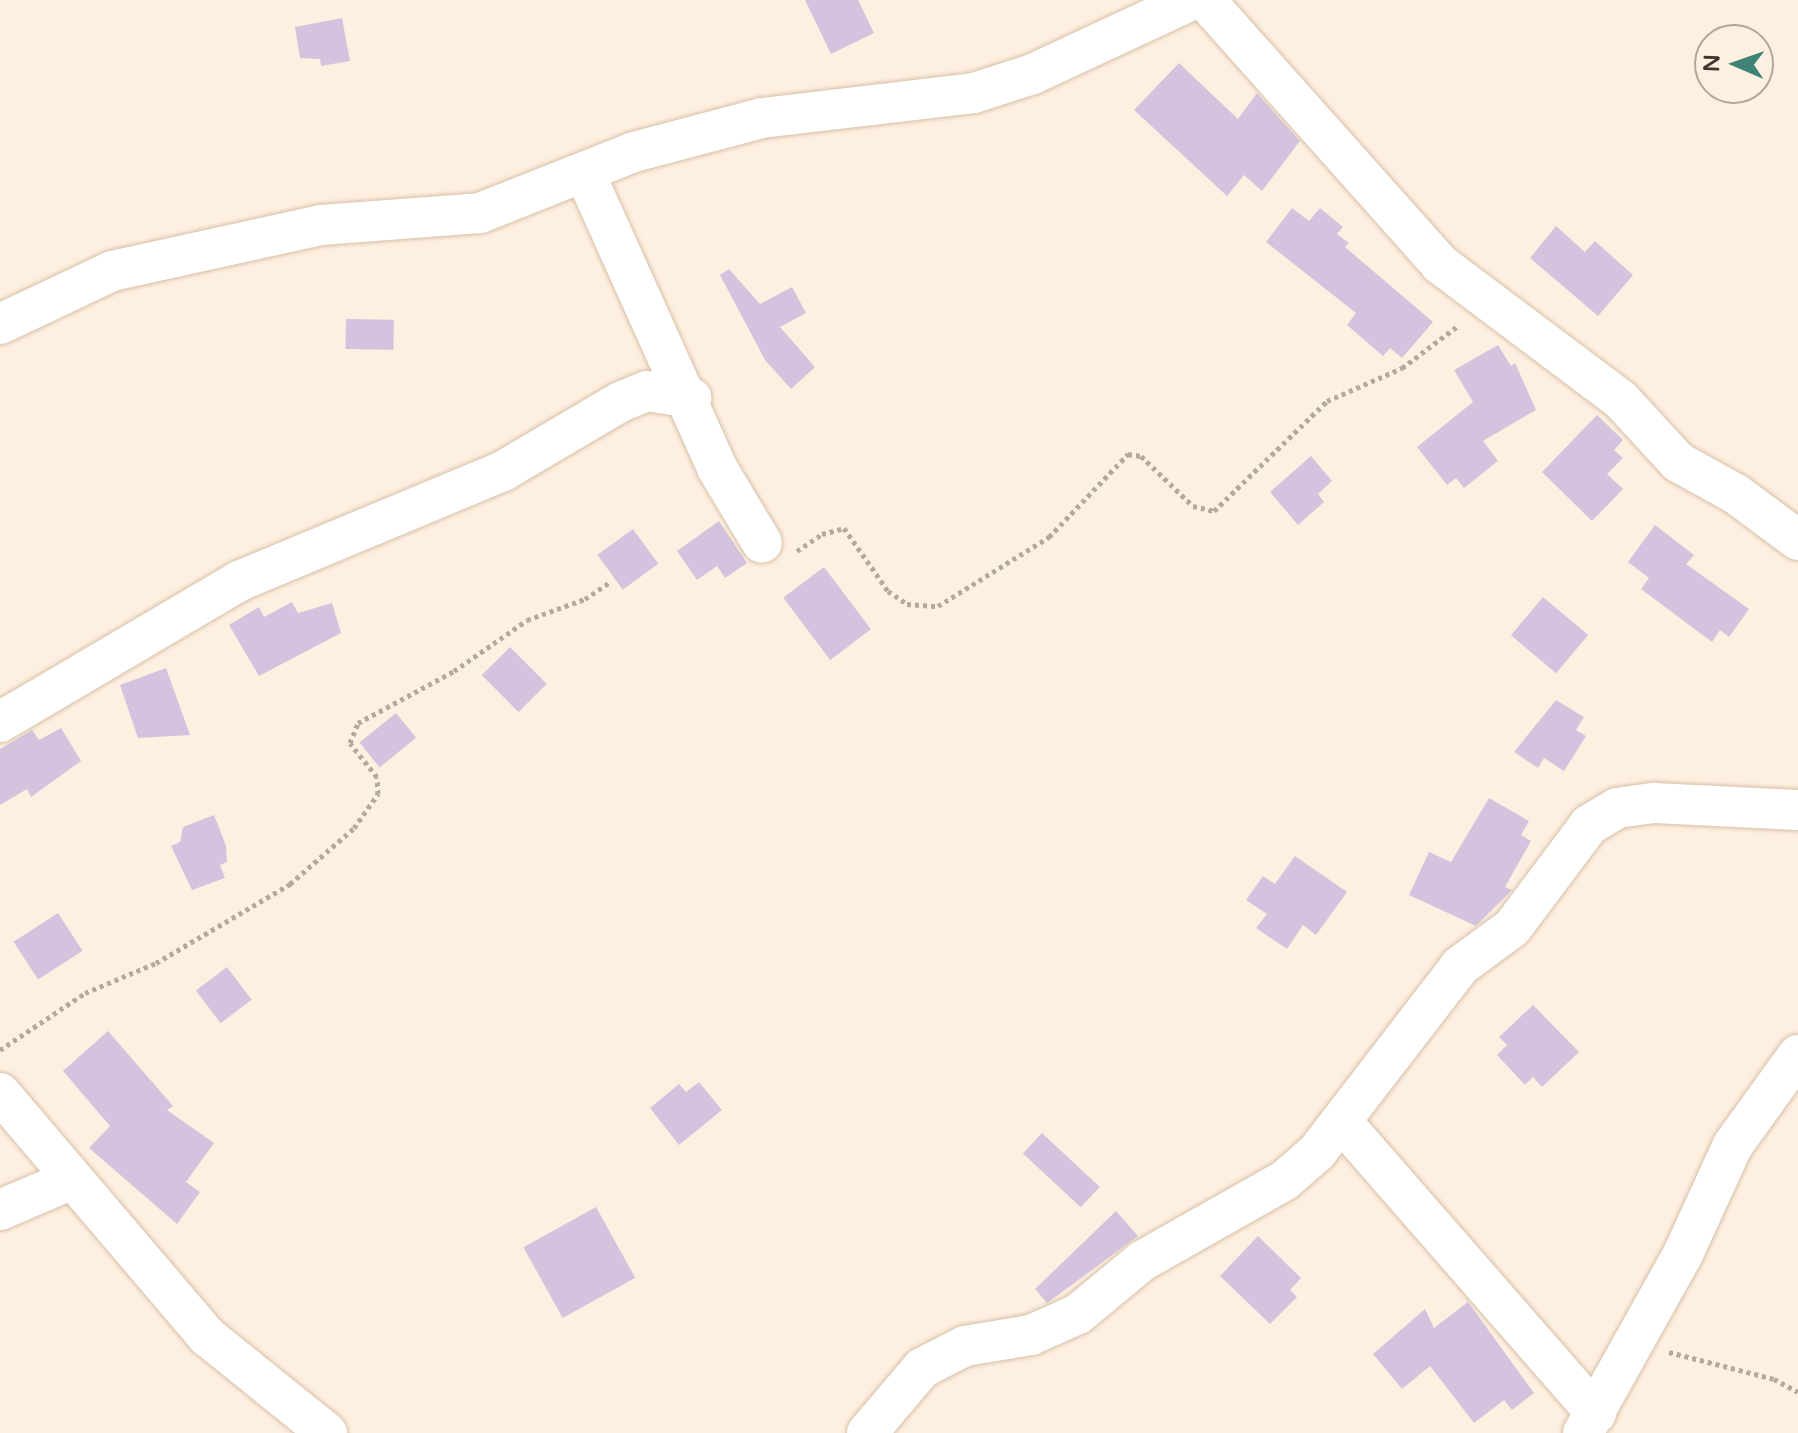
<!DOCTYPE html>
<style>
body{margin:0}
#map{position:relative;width:1798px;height:1433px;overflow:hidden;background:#fef0e1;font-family:"Varela Round",sans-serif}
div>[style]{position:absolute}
.building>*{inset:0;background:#d3c3de;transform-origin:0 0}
.path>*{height:5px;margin-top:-2.5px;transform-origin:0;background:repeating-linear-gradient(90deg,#b5a99c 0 4px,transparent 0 8px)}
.roads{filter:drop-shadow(0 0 2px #d6c0a8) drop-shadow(0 0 2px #d6c0a8)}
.minor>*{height:40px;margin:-20px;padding:0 20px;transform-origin:20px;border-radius:20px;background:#fff}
span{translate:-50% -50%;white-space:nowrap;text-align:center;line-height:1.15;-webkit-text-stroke:6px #fef0e1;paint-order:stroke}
.north{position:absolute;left:1694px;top:24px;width:80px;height:80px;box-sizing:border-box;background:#fef0e1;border:2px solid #b2a699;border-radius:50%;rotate:272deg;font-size:22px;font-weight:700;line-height:32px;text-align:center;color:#3f362c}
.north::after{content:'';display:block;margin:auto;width:28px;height:36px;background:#3f8376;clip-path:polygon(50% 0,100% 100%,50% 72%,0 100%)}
</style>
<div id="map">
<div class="building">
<i style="clip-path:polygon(805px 0,858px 0,874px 33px,831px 54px)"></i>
<i style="clip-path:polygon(342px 18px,350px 61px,321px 66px,320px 59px,300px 58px,295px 27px)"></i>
<i style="clip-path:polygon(1179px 63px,1238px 119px,1257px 93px,1300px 141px,1262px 191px,1244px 175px,1227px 196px,1134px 110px)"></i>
<i style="clip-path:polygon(1292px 208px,1309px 221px,1320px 208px,1343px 227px,1337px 234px,1349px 243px,1345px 247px,1433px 322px,1402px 358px,1390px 348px,1383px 356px,1347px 325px,1356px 313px,1266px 242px)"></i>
<i style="clip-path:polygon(1556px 226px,1585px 252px,1595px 241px,1633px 275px,1598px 316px,1530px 258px)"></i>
<i style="clip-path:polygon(729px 269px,760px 304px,792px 287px,806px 313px,780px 327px,815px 367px,791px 389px,765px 360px,720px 275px)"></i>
<i style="left:346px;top:319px;width:48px;height:30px;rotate:1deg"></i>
<i style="clip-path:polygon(1498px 345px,1511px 366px,1515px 363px,1536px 410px,1483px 441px,1498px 461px,1464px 488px,1456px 478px,1447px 485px,1417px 447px,1473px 402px,1454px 370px)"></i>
<i style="clip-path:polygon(1597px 415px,1623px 440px,1614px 450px,1623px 458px,1607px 474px,1623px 489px,1592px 521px,1542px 472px)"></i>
<i style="clip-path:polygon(1311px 456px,1332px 481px,1318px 494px,1324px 502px,1298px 525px,1270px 492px)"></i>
<i style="clip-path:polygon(719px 521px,747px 563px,725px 578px,717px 566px,697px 580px,677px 551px)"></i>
<i style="clip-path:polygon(1655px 525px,1694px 555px,1686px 564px,1749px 609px,1729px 637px,1720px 630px,1712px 642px,1641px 589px,1649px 578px,1628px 562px)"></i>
<i style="left:633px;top:529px;width:43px;height:44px;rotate:54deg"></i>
<i style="left:824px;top:567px;width:78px;height:51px;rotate:53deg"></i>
<i style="left:1543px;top:597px;width:59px;height:50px;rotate:40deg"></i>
<i style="clip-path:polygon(292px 602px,298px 613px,332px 603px,341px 633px,259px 676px,229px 625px,259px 607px,264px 617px)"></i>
<i style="left:510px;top:647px;width:52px;height:40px;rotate:45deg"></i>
<i style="clip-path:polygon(166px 668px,190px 735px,138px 738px,120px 685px)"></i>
<i style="clip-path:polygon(1556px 700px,1584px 717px,1576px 730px,1586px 736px,1564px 771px,1544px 758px,1538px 768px,1514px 752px)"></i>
<i style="left:396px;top:713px;width:32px;height:47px;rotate:51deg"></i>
<i style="clip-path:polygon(61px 728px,81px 761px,31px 797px,27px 789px,0 805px,0 749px,32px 730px,39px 740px)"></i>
<i style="clip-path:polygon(1489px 798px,1529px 821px,1521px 835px,1531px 841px,1505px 887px,1512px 890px,1476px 926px,1409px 895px,1429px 852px,1451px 862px)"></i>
<i style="clip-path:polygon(214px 815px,226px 846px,227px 862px,220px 865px,225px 878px,192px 890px,171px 846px,180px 842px,183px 827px)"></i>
<i style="clip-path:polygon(1295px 856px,1347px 892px,1316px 935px,1303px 925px,1287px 949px,1256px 928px,1267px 914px,1246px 900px,1263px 876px,1275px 884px)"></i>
<i style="left:58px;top:913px;width:45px;height:53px;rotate:57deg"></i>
<i style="left:227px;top:967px;width:41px;height:39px;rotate:53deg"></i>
<i style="clip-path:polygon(1533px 1005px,1579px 1052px,1542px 1087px,1533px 1077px,1525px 1085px,1497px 1055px,1507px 1045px,1499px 1037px)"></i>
<i style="clip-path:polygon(108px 1031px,173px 1106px,167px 1110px,214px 1143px,186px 1182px,200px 1192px,177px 1224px,89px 1148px,110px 1126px,63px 1071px)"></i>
<i style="clip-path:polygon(699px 1082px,722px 1110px,679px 1145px,650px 1108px,679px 1084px,686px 1092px)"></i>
<i style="left:1042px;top:1133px;width:79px;height:28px;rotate:43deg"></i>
<i style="left:596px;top:1207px;width:81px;height:83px;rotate:61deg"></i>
<i style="clip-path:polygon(1116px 1211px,1138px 1236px,1047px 1303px,1035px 1289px)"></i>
<i style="clip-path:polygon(1258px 1236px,1301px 1278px,1290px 1290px,1297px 1297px,1270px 1324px,1220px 1276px)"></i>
<i style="clip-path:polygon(1468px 1302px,1534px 1393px,1512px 1410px,1504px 1400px,1474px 1423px,1430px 1366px,1402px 1389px,1373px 1354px,1425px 1309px,1434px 1328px)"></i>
</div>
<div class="path">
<i style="left:797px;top:551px;width:30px;rotate:-34deg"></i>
<i style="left:822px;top:534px;width:23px;rotate:-15deg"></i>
<i style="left:844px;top:528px;width:77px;rotate:55.1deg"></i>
<i style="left:888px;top:591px;width:23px;rotate:34deg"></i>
<i style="left:907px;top:604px;width:31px;rotate:4deg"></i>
<i style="left:938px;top:606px;width:131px;rotate:-31.9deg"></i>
<i style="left:1049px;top:537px;width:115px;rotate:-46.4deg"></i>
<i style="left:1128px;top:454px;width:13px;rotate:9deg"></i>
<i style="left:1141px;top:456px;width:72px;rotate:43.9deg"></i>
<i style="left:1193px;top:506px;width:22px;rotate:13deg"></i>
<i style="left:1214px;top:511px;width:158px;rotate:-44.2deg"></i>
<i style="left:1327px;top:401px;width:82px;rotate:-23.7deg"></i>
<i style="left:1402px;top:368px;width:71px;rotate:-37deg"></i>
<i style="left:0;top:1050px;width:102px;rotate:-33.8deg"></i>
<i style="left:85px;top:993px;width:77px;rotate:-22.9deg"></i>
<i style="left:156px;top:963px;width:156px;rotate:-30.5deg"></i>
<i style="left:290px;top:884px;width:85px;rotate:-41.2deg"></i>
<i style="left:354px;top:828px;width:42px;rotate:-54.8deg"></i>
<i style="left:378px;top:794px;width:17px;rotate:-93deg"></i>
<i style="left:377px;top:777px;width:43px;rotate:-128.5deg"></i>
<i style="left:350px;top:743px;width:22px;rotate:-68deg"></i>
<i style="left:358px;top:723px;width:109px;rotate:-28.4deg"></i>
<i style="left:454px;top:671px;width:89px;rotate:-34.9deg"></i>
<i style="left:527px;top:620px;width:62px;rotate:-19.9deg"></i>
<i style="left:585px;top:599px;width:29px;rotate:-34deg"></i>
<i style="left:1669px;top:1352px;width:108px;rotate:14.4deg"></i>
<i style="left:1774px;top:1379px;width:27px;rotate:28deg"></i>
</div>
<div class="roads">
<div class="minor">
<i style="left:1205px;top:0;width:353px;rotate:48.3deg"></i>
<i style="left:1440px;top:264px;width:226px;rotate:36.9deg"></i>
<i style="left:1621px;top:400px;width:84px;rotate:47.4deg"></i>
<i style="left:1678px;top:462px;width:66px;rotate:28.9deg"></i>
<i style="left:1736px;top:494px;width:77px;rotate:36.6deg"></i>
<i style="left:586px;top:176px;width:320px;rotate:65.8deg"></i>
<i style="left:717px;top:468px;width:87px;rotate:59deg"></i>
<i style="left:0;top:324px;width:124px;rotate:-25.3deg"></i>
<i style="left:112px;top:271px;width:214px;rotate:-12.4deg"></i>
<i style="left:321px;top:225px;width:159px;rotate:-4.3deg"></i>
<i style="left:480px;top:213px;width:166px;rotate:-21.6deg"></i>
<i style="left:634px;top:152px;width:132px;rotate:-14.9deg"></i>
<i style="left:762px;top:118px;width:213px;rotate:-6.7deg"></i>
<i style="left:974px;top:93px;width:62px;rotate:-17.9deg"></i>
<i style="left:1033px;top:74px;width:175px;rotate:-25deg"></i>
<i style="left:0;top:722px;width:277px;rotate:-30.5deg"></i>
<i style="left:239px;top:581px;width:286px;rotate:-22.6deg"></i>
<i style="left:503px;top:471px;width:136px;rotate:-30.5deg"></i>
<i style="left:620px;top:402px;width:29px;rotate:-22deg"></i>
<i style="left:647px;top:391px;width:45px;rotate:9deg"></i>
<i style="left:0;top:1093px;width:321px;rotate:49.6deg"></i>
<i style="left:208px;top:1337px;width:153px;rotate:38.9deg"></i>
<i style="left:1341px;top:1121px;width:388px;rotate:48.9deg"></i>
<i style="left:0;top:1210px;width:76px;rotate:-23.2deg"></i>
<i style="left:867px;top:1433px;width:85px;rotate:-49.8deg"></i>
<i style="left:922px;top:1368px;width:48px;rotate:-27.1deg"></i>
<i style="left:965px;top:1346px;width:67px;rotate:-9.5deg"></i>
<i style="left:1031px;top:1335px;width:51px;rotate:-24.1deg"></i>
<i style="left:1078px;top:1314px;width:83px;rotate:-39.6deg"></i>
<i style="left:1142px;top:1261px;width:164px;rotate:-29.5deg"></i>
<i style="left:1285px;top:1180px;width:43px;rotate:-41.2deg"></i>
<i style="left:1317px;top:1152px;width:235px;rotate:-52.4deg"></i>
<i style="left:1460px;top:966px;width:64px;rotate:-36.2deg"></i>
<i style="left:1512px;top:928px;width:129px;rotate:-53.2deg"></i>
<i style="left:1589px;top:825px;width:33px;rotate:-31deg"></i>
<i style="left:1617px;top:808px;width:37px;rotate:-8deg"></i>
<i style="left:1654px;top:803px;width:144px;rotate:2.8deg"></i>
<i style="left:1583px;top:1433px;width:205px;rotate:-60.8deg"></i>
<i style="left:1683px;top:1254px;width:120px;rotate:-65.4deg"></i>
<i style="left:1733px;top:1145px;width:111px;rotate:-54.2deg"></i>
</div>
</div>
<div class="north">N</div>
</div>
